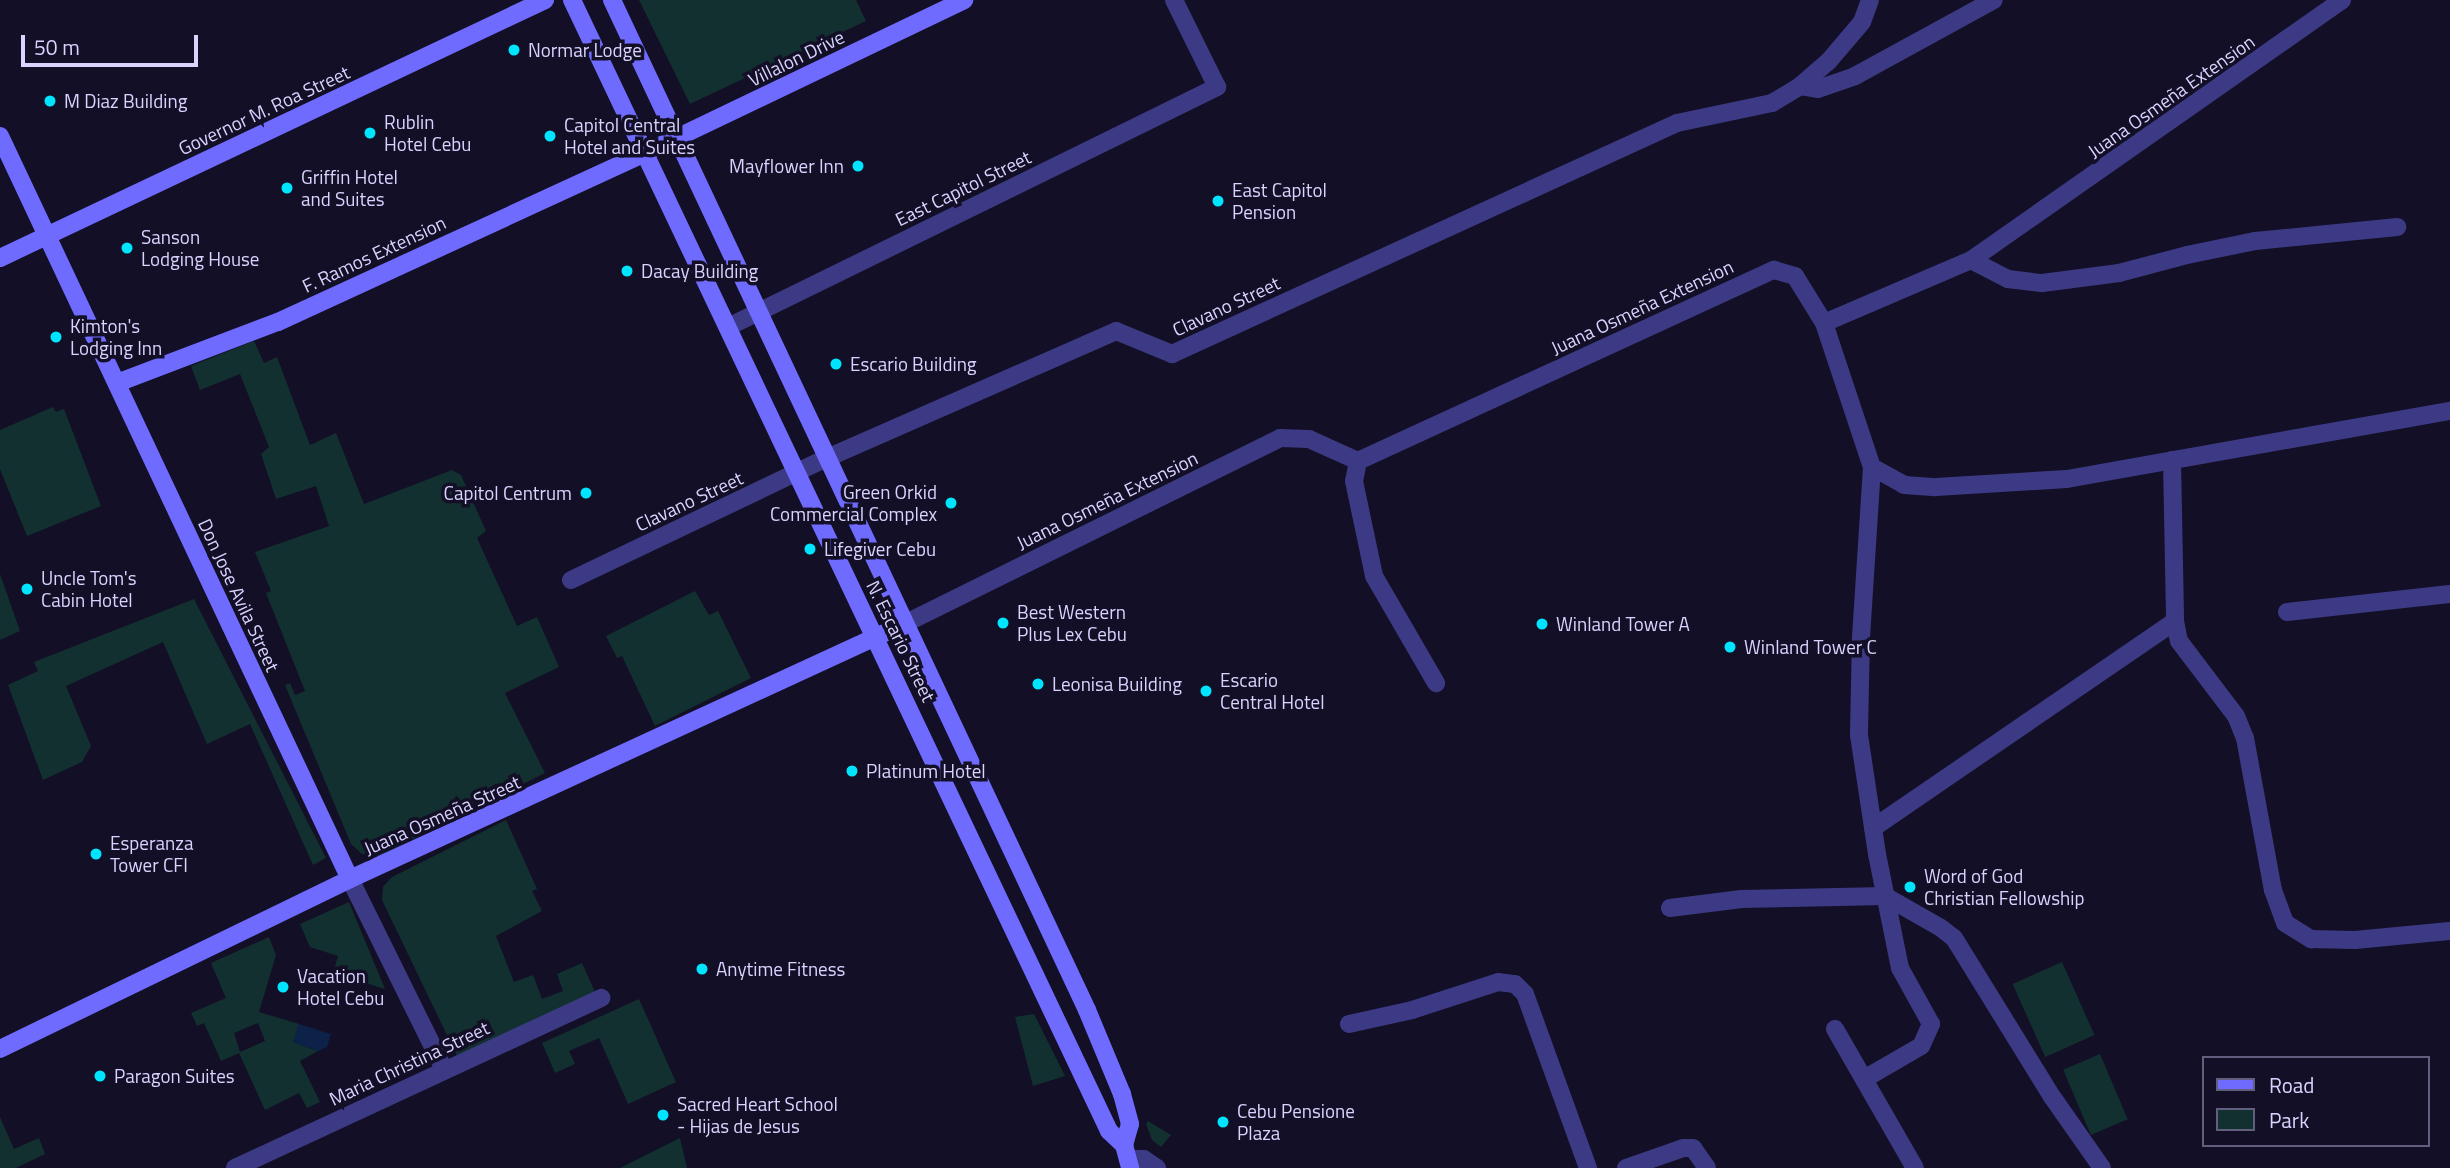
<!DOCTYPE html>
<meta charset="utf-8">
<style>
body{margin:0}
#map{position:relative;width:2450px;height:1168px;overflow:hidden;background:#130f26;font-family:"Titillium Web",sans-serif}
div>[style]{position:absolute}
.green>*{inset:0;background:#12302f;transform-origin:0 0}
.water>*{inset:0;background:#0c2248}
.street>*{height:18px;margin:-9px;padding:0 9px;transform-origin:9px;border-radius:9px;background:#3d3a85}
.secondary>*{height:18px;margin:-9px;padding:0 9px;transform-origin:9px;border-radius:9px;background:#6f6bff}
.dots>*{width:19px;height:19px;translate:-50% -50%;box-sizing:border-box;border:4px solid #130f26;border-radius:50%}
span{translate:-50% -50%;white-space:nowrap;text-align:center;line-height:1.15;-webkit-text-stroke:7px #130f26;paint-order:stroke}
.poi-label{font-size:19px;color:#d9d4ff}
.left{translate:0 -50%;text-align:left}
.right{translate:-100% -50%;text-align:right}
.street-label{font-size:19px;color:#d9d4ff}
.legend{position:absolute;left:2202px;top:1056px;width:228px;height:91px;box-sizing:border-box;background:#130f26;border:2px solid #625e7d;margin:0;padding:9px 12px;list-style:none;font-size:21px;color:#d9d4ff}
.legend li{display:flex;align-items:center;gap:14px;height:35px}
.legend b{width:35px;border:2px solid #625e7d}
.scale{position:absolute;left:21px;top:35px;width:177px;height:32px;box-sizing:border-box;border:4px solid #d9d4ff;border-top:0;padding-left:9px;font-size:21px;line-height:24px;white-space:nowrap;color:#d9d4ff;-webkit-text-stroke:5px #130f26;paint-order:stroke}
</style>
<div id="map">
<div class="green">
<i style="clip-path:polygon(639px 0,856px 0,866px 21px,690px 104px)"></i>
<i style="clip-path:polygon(254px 341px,264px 363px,277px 357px,310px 445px,336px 433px,364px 504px,452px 470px,461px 475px,486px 531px,477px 538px,517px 626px,537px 617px,559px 667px,505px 693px,545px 773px,380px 856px,362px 854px,351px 844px,285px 685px,290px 683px,295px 695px,305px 691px,266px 593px,271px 591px,255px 552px,329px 526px,316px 486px,276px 499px,261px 454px,269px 447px,240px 374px,200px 390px,191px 366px)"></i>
<i style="clip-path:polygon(53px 407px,56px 412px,64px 409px,101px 506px,27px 536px,0 469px,0 430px)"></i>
<i style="clip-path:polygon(0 574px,20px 631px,0 640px)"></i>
<i style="clip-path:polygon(695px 591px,709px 615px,718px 611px,751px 678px,655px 726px,622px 656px,617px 658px,606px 636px)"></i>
<i style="clip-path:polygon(194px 599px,326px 858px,313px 865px,250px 724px,207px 744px,163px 642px,66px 686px,91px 746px,82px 762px,43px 780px,8px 685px,38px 671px,34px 662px)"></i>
<i style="clip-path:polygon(506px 820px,537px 889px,532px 891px,542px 911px,496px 936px,514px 982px,533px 975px,542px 999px,563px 991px,557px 974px,582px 963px,595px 992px,457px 1056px,382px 900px,383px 887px,392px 877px)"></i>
<i style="clip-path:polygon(349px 902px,385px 989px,333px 973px,338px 956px,310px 947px,300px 924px)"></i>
<i style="clip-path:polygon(evenodd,269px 937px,276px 955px,259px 1012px,299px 1024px,293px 1042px,318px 1051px,300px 1061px,320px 1102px,307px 1108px,299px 1093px,265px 1110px,239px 1053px,221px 1061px,204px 1023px,197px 1026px,191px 1013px,226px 998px,211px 963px,269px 937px,258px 1023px,265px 1041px,240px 1052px,234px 1033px,258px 1023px)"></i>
<i style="left:2062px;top:962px;width:80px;height:54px;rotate:66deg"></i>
<i style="clip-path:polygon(639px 999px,676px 1082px,628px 1104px,599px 1038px,569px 1051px,575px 1064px,555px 1073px,542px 1043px)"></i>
<i style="clip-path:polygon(1034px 1014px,1065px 1076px,1033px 1086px,1015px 1017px)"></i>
<i style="left:2100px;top:1054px;width:71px;height:40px;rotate:67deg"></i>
<i style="clip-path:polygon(0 1117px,14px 1149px,39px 1138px,45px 1154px,16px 1168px,0 1168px)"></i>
<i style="clip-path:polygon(1148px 1121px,1171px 1135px,1161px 1147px,1152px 1140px,1146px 1124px)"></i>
<i style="clip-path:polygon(680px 1138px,687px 1168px,620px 1168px)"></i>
</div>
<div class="water">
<i style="clip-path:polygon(299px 1024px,331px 1034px,327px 1047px,318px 1051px,293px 1042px)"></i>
</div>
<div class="street">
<i style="left:1800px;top:86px;width:18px;rotate:9deg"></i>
<i style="left:1818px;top:89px;width:39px;rotate:-19deg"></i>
<i style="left:1855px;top:76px;width:158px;rotate:-28.7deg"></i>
<i style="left:1971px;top:260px;width:42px;rotate:27.2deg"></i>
<i style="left:2008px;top:279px;width:34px;rotate:7deg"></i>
<i style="left:2042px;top:283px;width:78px;rotate:-7.4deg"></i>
<i style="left:2119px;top:273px;width:70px;rotate:-14.8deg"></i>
<i style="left:2187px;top:255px;width:69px;rotate:-11.6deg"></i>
<i style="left:2255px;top:241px;width:143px;rotate:-5.6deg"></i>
<i style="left:1824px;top:323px;width:160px;rotate:-23.2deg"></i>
<i style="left:1971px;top:260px;width:453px;rotate:-35deg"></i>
<i style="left:728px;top:327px;width:545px;rotate:-26.14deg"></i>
<i style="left:1217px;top:87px;width:97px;rotate:-116.3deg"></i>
<i style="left:2172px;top:460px;width:161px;rotate:88.9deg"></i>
<i style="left:2175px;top:621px;width:20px;rotate:79deg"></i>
<i style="left:2179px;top:641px;width:94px;rotate:52.8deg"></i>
<i style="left:2236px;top:716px;width:24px;rotate:68deg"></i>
<i style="left:2245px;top:738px;width:155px;rotate:79.6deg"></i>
<i style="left:2273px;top:890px;width:35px;rotate:70deg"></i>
<i style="left:2285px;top:923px;width:31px;rotate:32deg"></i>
<i style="left:2311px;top:939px;width:44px;rotate:1.3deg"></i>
<i style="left:2355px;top:940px;width:95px;rotate:-5.4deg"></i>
<i style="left:1358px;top:461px;width:458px;rotate:-24.7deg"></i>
<i style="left:1774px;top:270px;width:22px;rotate:16deg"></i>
<i style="left:1795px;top:276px;width:55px;rotate:58.3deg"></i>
<i style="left:1824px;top:323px;width:152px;rotate:71.6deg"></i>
<i style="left:1872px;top:467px;width:170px;rotate:93.7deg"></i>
<i style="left:1861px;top:637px;width:98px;rotate:91.2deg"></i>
<i style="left:1859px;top:735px;width:120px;rotate:81.4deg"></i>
<i style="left:1877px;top:854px;width:116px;rotate:78.6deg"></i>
<i style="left:1900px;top:968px;width:64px;rotate:61deg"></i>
<i style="left:1931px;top:1024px;width:24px;rotate:114deg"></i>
<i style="left:1921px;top:1046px;width:66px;rotate:149.9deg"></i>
<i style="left:1358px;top:461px;width:20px;rotate:101deg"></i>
<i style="left:1354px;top:481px;width:97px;rotate:78.1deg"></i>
<i style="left:1374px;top:576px;width:124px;rotate:59.9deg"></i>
<i style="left:1872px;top:467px;width:37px;rotate:29deg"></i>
<i style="left:1904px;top:485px;width:32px;rotate:4deg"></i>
<i style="left:1936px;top:487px;width:131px;rotate:-3.5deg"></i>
<i style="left:2067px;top:479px;width:389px;rotate:-10.1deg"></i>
<i style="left:571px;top:580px;width:284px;rotate:-25.5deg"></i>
<i style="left:827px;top:458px;width:316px;rotate:-23.7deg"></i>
<i style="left:1116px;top:331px;width:61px;rotate:22.3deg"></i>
<i style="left:1172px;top:354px;width:555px;rotate:-24.58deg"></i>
<i style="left:1677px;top:123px;width:97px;rotate:-11.9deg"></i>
<i style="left:1772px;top:103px;width:33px;rotate:-31deg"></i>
<i style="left:1800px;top:86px;width:37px;rotate:-41deg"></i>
<i style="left:1828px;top:62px;width:52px;rotate:-49.6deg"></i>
<i style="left:1862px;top:22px;width:23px;rotate:-70deg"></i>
<i style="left:2287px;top:612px;width:164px;rotate:-6.3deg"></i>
<i style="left:904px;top:624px;width:419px;rotate:-26.3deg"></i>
<i style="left:1280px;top:438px;width:29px;rotate:2deg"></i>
<i style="left:1309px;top:439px;width:54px;rotate:24.2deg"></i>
<i style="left:1873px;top:828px;width:366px;rotate:-34.4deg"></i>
<i style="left:350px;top:879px;width:212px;rotate:63.7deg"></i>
<i style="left:1670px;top:908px;width:72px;rotate:-7.2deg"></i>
<i style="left:1741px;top:899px;width:144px;rotate:-1.2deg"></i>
<i style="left:1885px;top:896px;width:64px;rotate:29.7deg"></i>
<i style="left:1941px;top:928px;width:16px;rotate:38deg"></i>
<i style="left:1954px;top:938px;width:188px;rotate:58.3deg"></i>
<i style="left:2053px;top:1098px;width:85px;rotate:55deg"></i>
<i style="left:1349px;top:1024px;width:65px;rotate:-12.5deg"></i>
<i style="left:1412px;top:1010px;width:90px;rotate:-18deg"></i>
<i style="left:1498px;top:982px;width:17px;rotate:7deg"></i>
<i style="left:1515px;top:984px;width:14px;rotate:45deg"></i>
<i style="left:1525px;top:994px;width:185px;rotate:70.1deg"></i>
<i style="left:1835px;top:1029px;width:160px;rotate:60.1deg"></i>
<i style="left:1128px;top:1159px;width:16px"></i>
<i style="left:1144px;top:1159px;width:16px;rotate:35deg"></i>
<i style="left:235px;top:1168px;width:404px;rotate:-24.9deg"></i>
<i style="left:1626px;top:1168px;width:60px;rotate:-19.3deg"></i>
<i style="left:1683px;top:1148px;width:10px"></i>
<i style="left:1693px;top:1148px;width:24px;rotate:55deg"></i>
</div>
<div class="secondary">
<i style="left:572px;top:0;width:1252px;rotate:64.6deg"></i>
<i style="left:1109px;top:1131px;width:21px;rotate:43deg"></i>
<i style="left:1124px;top:1145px;width:24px;rotate:75deg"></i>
<i style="left:612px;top:0;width:1116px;rotate:64.81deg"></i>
<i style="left:1087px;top:1010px;width:91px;rotate:67.4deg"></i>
<i style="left:1122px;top:1094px;width:31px;rotate:75deg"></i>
<i style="left:1130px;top:1124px;width:22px;rotate:106deg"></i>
<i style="left:0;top:136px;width:821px;rotate:64.78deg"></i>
<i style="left:0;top:258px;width:603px;rotate:-25.33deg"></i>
<i style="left:117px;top:383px;width:172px;rotate:-20.8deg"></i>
<i style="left:278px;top:322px;width:404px;rotate:-24.7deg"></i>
<i style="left:645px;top:153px;width:354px;rotate:-25.6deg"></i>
<i style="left:0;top:1049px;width:389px;rotate:-25.9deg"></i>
<i style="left:350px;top:879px;width:610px;rotate:-24.72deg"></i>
</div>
<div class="dots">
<i style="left:514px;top:50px;background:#00e5ff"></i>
<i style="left:50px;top:101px;background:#00e5ff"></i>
<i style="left:370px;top:133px;background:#00e5ff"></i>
<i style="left:550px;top:136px;background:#00e5ff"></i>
<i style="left:858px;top:166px;background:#00e5ff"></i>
<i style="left:287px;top:188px;background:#00e5ff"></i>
<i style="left:1218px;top:201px;background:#00e5ff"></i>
<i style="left:127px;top:248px;background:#00e5ff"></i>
<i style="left:627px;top:271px;background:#00e5ff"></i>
<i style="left:56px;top:337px;background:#00e5ff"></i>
<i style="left:836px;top:364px;background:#00e5ff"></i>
<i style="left:586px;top:493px;background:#00e5ff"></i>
<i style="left:951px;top:503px;background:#00e5ff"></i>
<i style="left:810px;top:549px;background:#00e5ff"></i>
<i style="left:27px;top:589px;background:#00e5ff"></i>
<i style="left:1003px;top:623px;background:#00e5ff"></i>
<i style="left:1542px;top:624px;background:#00e5ff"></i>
<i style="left:1730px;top:647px;background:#00e5ff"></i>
<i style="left:1038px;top:684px;background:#00e5ff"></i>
<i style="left:1206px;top:691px;background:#00e5ff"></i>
<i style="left:852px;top:771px;background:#00e5ff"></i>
<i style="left:96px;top:854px;background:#00e5ff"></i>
<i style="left:1910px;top:887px;background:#00e5ff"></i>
<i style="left:702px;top:969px;background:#00e5ff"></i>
<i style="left:283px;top:987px;background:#00e5ff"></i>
<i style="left:100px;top:1076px;background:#00e5ff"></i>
<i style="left:663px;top:1115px;background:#00e5ff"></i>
<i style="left:1223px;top:1122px;background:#00e5ff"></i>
</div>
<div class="poi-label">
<span class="left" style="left:528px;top:50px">Normar Lodge</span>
<span class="left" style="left:64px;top:101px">M Diaz Building</span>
<span class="left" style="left:384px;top:133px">Rublin<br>Hotel Cebu</span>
<span class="left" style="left:564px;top:136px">Capitol Central<br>Hotel and Suites</span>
<span class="right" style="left:844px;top:166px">Mayflower Inn</span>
<span class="left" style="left:301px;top:188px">Griffin Hotel<br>and Suites</span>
<span class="left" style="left:1232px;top:201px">East Capitol<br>Pension</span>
<span class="left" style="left:141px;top:248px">Sanson<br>Lodging House</span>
<span class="left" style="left:641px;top:271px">Dacay Building</span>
<span class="left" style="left:70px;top:337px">Kimton's<br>Lodging Inn</span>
<span class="left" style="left:850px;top:364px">Escario Building</span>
<span class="right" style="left:937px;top:503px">Green Orkid<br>Commercial Complex</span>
<span class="right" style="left:572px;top:493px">Capitol Centrum</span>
<span class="left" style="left:824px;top:549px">Lifegiver Cebu</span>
<span class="left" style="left:41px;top:589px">Uncle Tom's<br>Cabin Hotel</span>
<span class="left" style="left:1017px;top:623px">Best Western<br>Plus Lex Cebu</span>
<span class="left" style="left:1556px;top:624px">Winland Tower A</span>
<span class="left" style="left:1744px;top:647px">Winland Tower C</span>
<span class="left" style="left:1220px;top:691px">Escario<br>Central Hotel</span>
<span class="left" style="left:1052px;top:684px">Leonisa Building</span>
<span class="left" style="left:866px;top:771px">Platinum Hotel</span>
<span class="left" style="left:110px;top:854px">Esperanza<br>Tower CFI</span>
<span class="left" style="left:1924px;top:887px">Word of God<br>Christian Fellowship</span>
<span class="left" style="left:716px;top:969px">Anytime Fitness</span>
<span class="left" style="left:297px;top:987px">Vacation<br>Hotel Cebu</span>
<span class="left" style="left:114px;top:1076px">Paragon Suites</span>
<span class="left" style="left:677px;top:1115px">Sacred Heart School<br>- Hijas de Jesus</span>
<span class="left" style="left:1237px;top:1122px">Cebu Pensione<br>Plaza</span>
</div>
<div class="street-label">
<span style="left:796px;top:58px;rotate:-26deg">Villalon Drive</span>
<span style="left:2171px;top:96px;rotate:-35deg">Juana Osmeña Extension</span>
<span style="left:264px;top:110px;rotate:-25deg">Governor M. Roa Street</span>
<span style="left:963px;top:188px;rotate:-26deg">East Capitol Street</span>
<span style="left:374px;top:254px;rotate:-25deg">F. Ramos Extension</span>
<span style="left:1226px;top:306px;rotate:-25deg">Clavano Street</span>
<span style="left:1642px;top:307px;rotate:-25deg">Juana Osmeña Extension</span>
<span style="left:1107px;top:500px;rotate:-26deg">Juana Osmeña Extension</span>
<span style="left:689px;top:501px;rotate:-25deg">Clavano Street</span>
<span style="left:239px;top:595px;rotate:65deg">Don Jose Avila Street</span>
<span style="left:901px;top:641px;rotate:64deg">N. Escario Street</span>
<span style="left:442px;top:815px;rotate:-24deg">Juana Osmeña Street</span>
<span style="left:409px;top:1063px;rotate:-25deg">Maria Christina Street</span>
</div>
<ul class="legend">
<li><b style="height:9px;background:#6f6bff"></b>Road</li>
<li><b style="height:19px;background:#12302f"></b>Park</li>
</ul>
<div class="scale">50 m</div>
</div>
